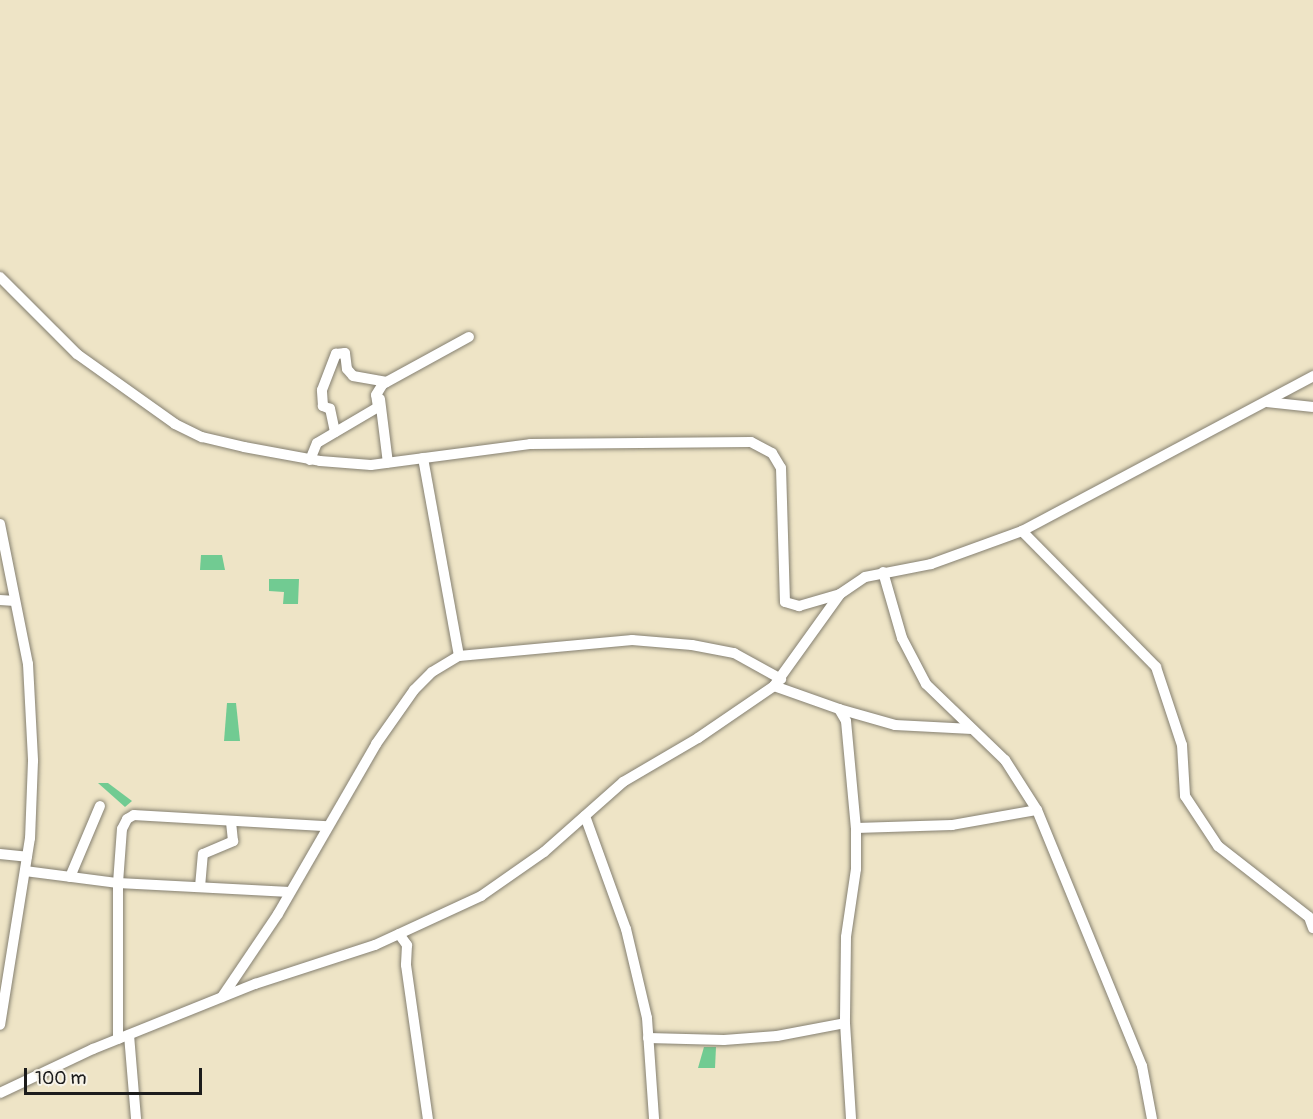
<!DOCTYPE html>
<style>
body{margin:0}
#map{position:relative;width:1313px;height:1119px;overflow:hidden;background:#eee4c6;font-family:Pangolin,sans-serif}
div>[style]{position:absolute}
.green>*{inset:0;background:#71cb92}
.roads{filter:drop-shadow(0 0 2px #858071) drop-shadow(0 0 2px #858071)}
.street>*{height:10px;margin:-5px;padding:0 5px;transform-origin:5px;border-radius:5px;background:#fff}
span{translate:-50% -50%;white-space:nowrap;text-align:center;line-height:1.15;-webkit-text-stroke:4.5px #f7f3e8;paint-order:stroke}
.scale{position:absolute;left:24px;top:1068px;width:178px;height:27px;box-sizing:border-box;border:3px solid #1c1c1c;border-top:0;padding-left:8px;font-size:18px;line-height:21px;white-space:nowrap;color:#1c1c1c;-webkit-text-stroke:4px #f7f3e8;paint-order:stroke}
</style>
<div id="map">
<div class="green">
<i style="clip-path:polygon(201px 555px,222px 555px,225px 570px,200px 570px)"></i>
<i style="clip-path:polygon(269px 579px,299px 579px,298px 604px,283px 604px,284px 592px,269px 591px)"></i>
<i style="clip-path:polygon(227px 703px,236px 703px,240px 741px,224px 741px)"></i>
<i style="clip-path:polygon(98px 783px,108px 783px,132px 801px,125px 807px)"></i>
<i style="clip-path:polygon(704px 1047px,716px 1047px,715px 1068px,698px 1068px)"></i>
</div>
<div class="roads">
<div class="street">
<i style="left:0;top:277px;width:109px;rotate:45deg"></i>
<i style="left:77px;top:354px;width:120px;rotate:35.5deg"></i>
<i style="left:175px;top:424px;width:30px;rotate:26deg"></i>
<i style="left:202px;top:437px;width:43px;rotate:13.4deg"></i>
<i style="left:244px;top:447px;width:77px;rotate:10.4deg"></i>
<i style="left:320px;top:461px;width:51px;rotate:4.5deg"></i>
<i style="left:371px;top:465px;width:160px;rotate:-7.5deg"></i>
<i style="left:530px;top:444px;width:221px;rotate:-0.5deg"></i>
<i style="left:751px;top:442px;width:24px;rotate:28deg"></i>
<i style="left:772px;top:453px;width:17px;rotate:59deg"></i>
<i style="left:781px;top:468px;width:134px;rotate:88.3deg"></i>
<i style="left:785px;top:602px;width:15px;rotate:16deg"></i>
<i style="left:799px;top:606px;width:43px;rotate:-16.3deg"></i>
<i style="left:380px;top:399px;width:64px;rotate:82.9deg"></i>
<i style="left:1267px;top:402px;width:46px;rotate:6.2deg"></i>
<i style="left:335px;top:432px;width:24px;rotate:-102deg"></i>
<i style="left:330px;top:409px;width:8px;rotate:-157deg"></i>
<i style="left:323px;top:406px;width:16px;rotate:-94deg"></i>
<i style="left:322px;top:390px;width:39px;rotate:-69deg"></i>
<i style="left:336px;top:354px;width:9px;rotate:-6deg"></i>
<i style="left:345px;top:353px;width:16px;rotate:83deg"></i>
<i style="left:347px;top:369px;width:9px;rotate:49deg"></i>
<i style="left:353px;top:376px;width:34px;rotate:10deg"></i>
<i style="left:423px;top:458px;width:201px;rotate:79.7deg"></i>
<i style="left:310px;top:460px;width:18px;rotate:-68deg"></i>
<i style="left:317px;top:443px;width:71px;rotate:-30.5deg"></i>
<i style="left:378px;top:407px;width:12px;rotate:-99deg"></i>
<i style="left:376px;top:395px;width:13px;rotate:-58deg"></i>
<i style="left:383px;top:384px;width:98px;rotate:-28.7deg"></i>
<i style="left:0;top:524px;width:143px;rotate:78.7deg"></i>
<i style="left:28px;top:664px;width:97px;rotate:87deg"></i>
<i style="left:33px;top:761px;width:77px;rotate:92.2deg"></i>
<i style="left:30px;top:838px;width:189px;rotate:99.1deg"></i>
<i style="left:1022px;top:531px;width:191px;rotate:45.4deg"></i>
<i style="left:1156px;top:667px;width:82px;rotate:71.6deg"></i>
<i style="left:1182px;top:745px;width:51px;rotate:86.6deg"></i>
<i style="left:1185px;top:796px;width:60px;rotate:56.6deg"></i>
<i style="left:1218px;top:846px;width:115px;rotate:38deg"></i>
<i style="left:1309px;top:917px;width:12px;rotate:70deg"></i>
<i style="left:883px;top:572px;width:69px;rotate:73.9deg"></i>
<i style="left:902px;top:638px;width:52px;rotate:62.4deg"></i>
<i style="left:926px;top:684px;width:110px;rotate:43.9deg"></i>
<i style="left:1005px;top:760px;width:59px;rotate:57.4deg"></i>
<i style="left:1037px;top:810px;width:277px;rotate:67.7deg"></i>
<i style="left:1142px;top:1066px;width:54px;rotate:79.3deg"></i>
<i style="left:0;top:600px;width:15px;rotate:4deg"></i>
<i style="left:774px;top:686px;width:69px;rotate:19.5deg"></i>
<i style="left:839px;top:709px;width:14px;rotate:60deg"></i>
<i style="left:846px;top:721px;width:107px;rotate:84.7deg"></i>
<i style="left:856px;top:828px;width:41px;rotate:90deg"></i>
<i style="left:856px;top:869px;width:69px;rotate:98.4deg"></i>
<i style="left:846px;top:937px;width:86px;rotate:90.7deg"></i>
<i style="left:845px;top:1023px;width:96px;rotate:86.4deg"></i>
<i style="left:839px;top:709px;width:58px;rotate:15.9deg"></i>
<i style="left:895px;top:725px;width:77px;rotate:3deg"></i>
<i style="left:585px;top:816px;width:120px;rotate:70.1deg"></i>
<i style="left:626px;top:929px;width:91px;rotate:76.7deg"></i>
<i style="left:647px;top:1018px;width:101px;rotate:86deg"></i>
<i style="left:856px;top:828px;width:96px;rotate:-1.8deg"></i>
<i style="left:952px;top:825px;width:86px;rotate:-10deg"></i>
<i style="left:0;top:854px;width:27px;rotate:6deg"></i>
<i style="left:25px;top:871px;width:94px;rotate:7.4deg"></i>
<i style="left:118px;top:883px;width:172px;rotate:3deg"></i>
<i style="left:70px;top:877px;width:77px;rotate:-67.1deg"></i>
<i style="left:200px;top:887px;width:33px;rotate:-85deg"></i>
<i style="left:203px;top:854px;width:33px;rotate:-23deg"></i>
<i style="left:233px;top:841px;width:20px;rotate:-96deg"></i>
<i style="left:399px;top:934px;width:14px;rotate:54deg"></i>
<i style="left:407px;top:945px;width:20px;rotate:93deg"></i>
<i style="left:406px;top:965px;width:156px;rotate:81.9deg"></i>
<i style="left:222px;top:997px;width:100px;rotate:-56deg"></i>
<i style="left:278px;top:914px;width:196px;rotate:-60deg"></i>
<i style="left:376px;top:744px;width:66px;rotate:-54.9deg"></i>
<i style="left:414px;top:690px;width:25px;rotate:-45deg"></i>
<i style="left:432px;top:672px;width:31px;rotate:-31deg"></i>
<i style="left:459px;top:656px;width:174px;rotate:-5.3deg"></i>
<i style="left:632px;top:640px;width:60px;rotate:4.8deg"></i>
<i style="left:692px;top:645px;width:43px;rotate:10.8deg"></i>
<i style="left:734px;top:653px;width:54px;rotate:29deg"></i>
<i style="left:129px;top:1035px;width:84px;rotate:85.2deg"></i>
<i style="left:648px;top:1038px;width:76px;rotate:1.5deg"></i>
<i style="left:724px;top:1040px;width:53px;rotate:-4.3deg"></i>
<i style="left:777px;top:1036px;width:69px;rotate:-10.8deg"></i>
<i style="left:118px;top:1039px;width:156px;rotate:-90deg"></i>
<i style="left:118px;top:883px;width:54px;rotate:-85.8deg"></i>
<i style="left:122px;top:829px;width:11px;rotate:-63deg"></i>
<i style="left:127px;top:819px;width:8px;rotate:-30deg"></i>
<i style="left:134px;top:815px;width:193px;rotate:3.3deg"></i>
<i style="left:0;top:1093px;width:103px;rotate:-25.3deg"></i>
<i style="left:93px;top:1049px;width:175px;rotate:-21.9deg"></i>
<i style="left:255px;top:984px;width:126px;rotate:-18deg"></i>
<i style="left:375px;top:945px;width:117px;rotate:-24.8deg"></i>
<i style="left:481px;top:896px;width:77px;rotate:-34.9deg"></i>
<i style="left:544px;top:852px;width:106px;rotate:-41.5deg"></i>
<i style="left:623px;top:782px;width:87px;rotate:-30.4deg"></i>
<i style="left:698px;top:738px;width:92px;rotate:-34.4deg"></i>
<i style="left:774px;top:686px;width:113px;rotate:-54.3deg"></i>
<i style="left:840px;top:594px;width:30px;rotate:-34deg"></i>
<i style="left:865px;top:577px;width:67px;rotate:-11.1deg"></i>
<i style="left:931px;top:564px;width:97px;rotate:-19.9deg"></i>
<i style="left:1022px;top:531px;width:330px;rotate:-28deg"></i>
</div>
</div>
<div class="scale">100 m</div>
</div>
